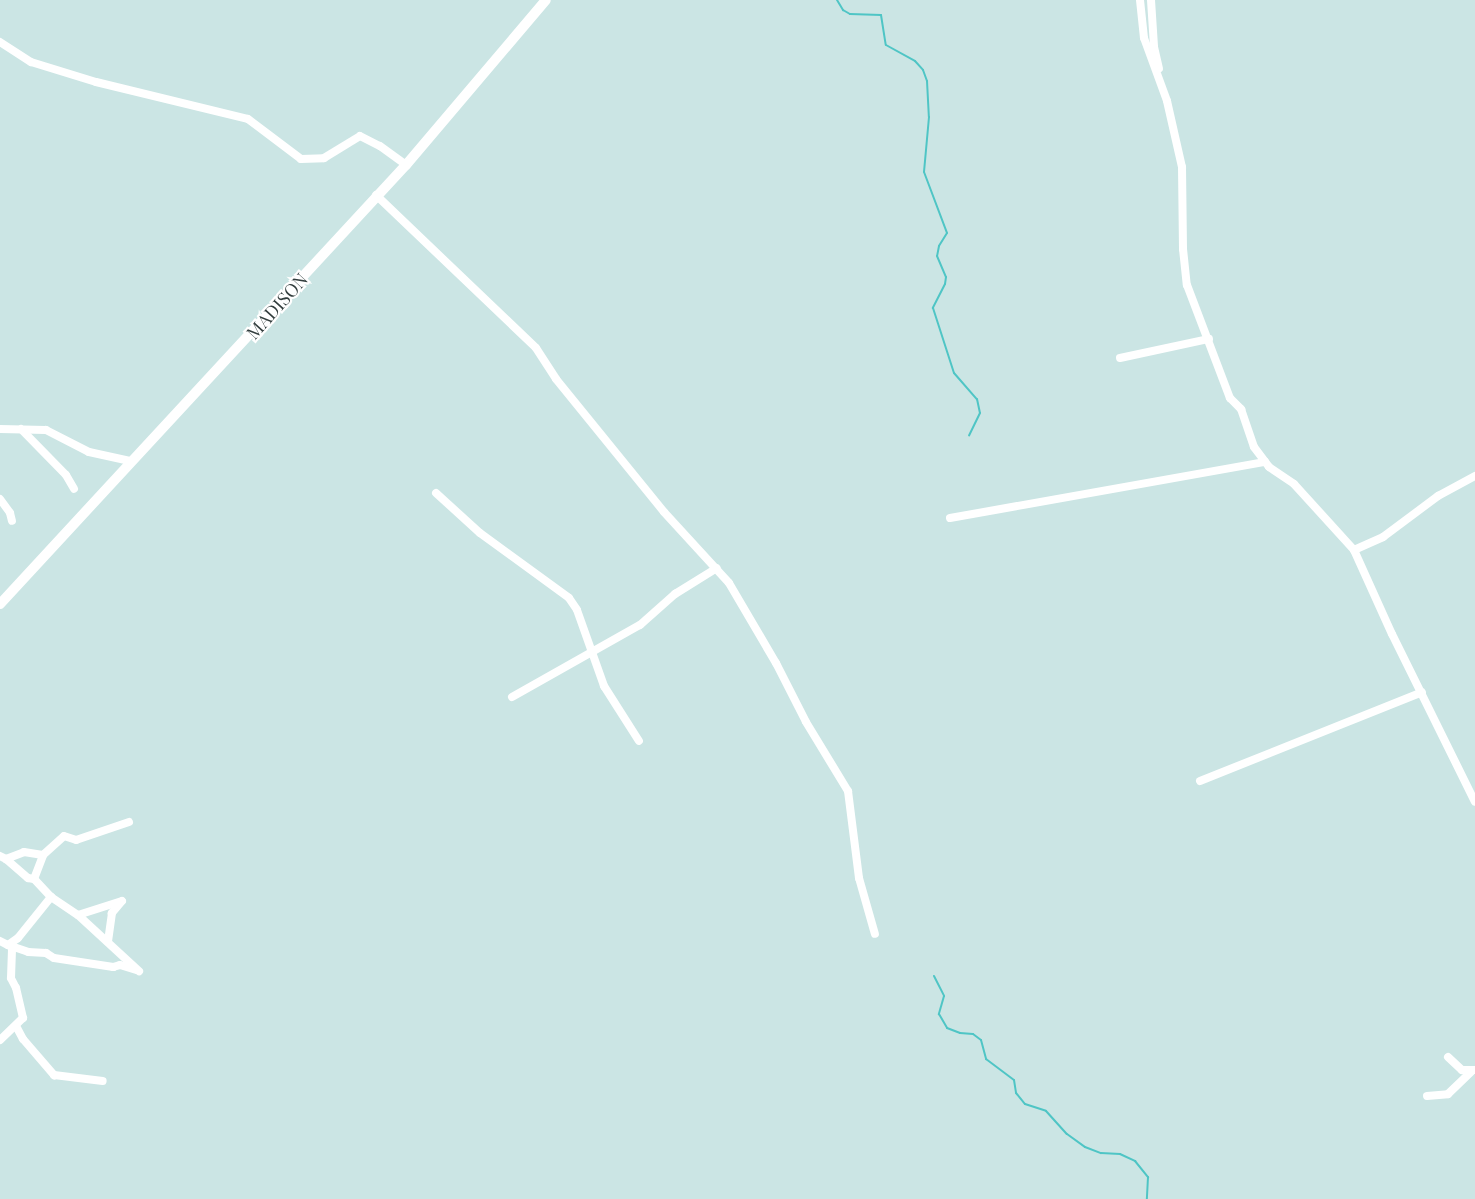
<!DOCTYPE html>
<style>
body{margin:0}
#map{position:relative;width:1475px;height:1199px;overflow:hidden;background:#cbe5e4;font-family:"Playfair Display",serif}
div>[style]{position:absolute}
.stream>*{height:2px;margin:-1px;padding:0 1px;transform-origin:1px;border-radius:1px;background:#4fc5c5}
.street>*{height:8px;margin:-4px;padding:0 4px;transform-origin:4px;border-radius:4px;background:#fff}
.secondary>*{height:10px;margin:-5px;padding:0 5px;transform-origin:5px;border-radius:5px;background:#fff}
span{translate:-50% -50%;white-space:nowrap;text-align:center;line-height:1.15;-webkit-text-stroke:4.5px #fff;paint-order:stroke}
.street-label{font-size:18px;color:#333e3e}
</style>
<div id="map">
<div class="stream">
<i style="left:837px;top:0;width:12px;rotate:59deg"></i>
<i style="left:843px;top:10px;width:8px;rotate:30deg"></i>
<i style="left:850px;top:14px;width:31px;rotate:2deg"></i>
<i style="left:881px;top:15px;width:30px;rotate:81deg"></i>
<i style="left:886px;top:45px;width:33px;rotate:29deg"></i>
<i style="left:915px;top:61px;width:12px;rotate:48deg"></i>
<i style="left:923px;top:70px;width:12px;rotate:70deg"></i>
<i style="left:927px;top:81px;width:36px;rotate:87deg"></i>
<i style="left:929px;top:117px;width:55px;rotate:95.2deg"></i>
<i style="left:924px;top:172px;width:65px;rotate:69.3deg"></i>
<i style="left:947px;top:233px;width:15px;rotate:122deg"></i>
<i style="left:939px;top:246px;width:10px;rotate:101deg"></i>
<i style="left:937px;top:256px;width:23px;rotate:67deg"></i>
<i style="left:946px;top:277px;width:7px;rotate:98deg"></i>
<i style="left:945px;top:284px;width:27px;rotate:117deg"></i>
<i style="left:933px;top:308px;width:68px;rotate:72.1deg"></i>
<i style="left:954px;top:373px;width:35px;rotate:49deg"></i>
<i style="left:977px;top:399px;width:14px;rotate:78deg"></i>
<i style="left:980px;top:413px;width:25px;rotate:116deg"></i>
<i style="left:934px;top:976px;width:22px;rotate:63deg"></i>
<i style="left:944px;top:996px;width:19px;rotate:106deg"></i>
<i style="left:939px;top:1014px;width:16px;rotate:60deg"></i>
<i style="left:947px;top:1028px;width:14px;rotate:21deg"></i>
<i style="left:960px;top:1033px;width:13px;rotate:4deg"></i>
<i style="left:973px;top:1034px;width:10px;rotate:37deg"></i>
<i style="left:981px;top:1040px;width:20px;rotate:75deg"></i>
<i style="left:986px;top:1059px;width:35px;rotate:37deg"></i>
<i style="left:1014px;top:1080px;width:13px;rotate:81deg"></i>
<i style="left:1016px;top:1093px;width:14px;rotate:51deg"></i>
<i style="left:1025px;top:1104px;width:22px;rotate:18deg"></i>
<i style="left:1046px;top:1111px;width:31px;rotate:48deg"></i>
<i style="left:1067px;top:1134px;width:22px;rotate:36deg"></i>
<i style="left:1085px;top:1147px;width:17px;rotate:21deg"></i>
<i style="left:1101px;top:1153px;width:19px;rotate:3deg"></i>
<i style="left:1120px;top:1154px;width:17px;rotate:25deg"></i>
<i style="left:1135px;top:1161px;width:21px;rotate:51deg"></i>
<i style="left:1148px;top:1177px;width:22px;rotate:93deg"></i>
</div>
<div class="street">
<i style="left:1140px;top:0;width:38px;rotate:84deg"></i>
<i style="left:1144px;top:38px;width:67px;rotate:69.9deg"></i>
<i style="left:1167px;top:101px;width:68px;rotate:77.2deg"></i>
<i style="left:1182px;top:167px;width:82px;rotate:89.3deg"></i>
<i style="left:1183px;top:249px;width:36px;rotate:84deg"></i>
<i style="left:1187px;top:285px;width:121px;rotate:69.2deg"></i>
<i style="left:1230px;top:398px;width:16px;rotate:45deg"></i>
<i style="left:1241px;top:409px;width:40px;rotate:71.1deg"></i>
<i style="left:1254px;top:447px;width:25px;rotate:53deg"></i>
<i style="left:1269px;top:467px;width:30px;rotate:34deg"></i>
<i style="left:1294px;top:484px;width:89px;rotate:47.7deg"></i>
<i style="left:1354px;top:550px;width:92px;rotate:65.7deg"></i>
<i style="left:1392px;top:634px;width:187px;rotate:63.7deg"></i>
<i style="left:1151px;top:0;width:47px;rotate:86.3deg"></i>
<i style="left:1154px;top:47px;width:22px;rotate:77deg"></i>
<i style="left:0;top:42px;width:37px;rotate:33deg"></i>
<i style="left:31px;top:62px;width:68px;rotate:17.1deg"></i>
<i style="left:96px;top:82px;width:156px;rotate:13.7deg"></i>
<i style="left:248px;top:119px;width:66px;rotate:37deg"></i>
<i style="left:301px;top:159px;width:23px;rotate:-2deg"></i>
<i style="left:324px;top:158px;width:42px;rotate:-31.4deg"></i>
<i style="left:360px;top:136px;width:22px;rotate:27deg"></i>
<i style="left:380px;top:146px;width:32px;rotate:36deg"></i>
<i style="left:376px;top:195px;width:221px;rotate:43.7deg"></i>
<i style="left:536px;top:348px;width:37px;rotate:57deg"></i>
<i style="left:556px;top:379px;width:171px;rotate:50.9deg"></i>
<i style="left:664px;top:512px;width:96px;rotate:47.5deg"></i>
<i style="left:729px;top:583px;width:93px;rotate:59.6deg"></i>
<i style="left:776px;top:663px;width:66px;rotate:63deg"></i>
<i style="left:806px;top:722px;width:81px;rotate:58.7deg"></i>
<i style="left:848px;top:791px;width:88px;rotate:82.8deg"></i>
<i style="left:859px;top:878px;width:58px;rotate:74.1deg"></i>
<i style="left:1120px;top:358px;width:91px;rotate:-12.1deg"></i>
<i style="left:0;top:429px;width:46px;rotate:1.2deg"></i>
<i style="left:46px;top:430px;width:48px;rotate:27.1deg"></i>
<i style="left:89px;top:452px;width:42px;rotate:12.4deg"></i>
<i style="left:21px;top:429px;width:64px;rotate:45.6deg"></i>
<i style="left:66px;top:475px;width:16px;rotate:60deg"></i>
<i style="left:436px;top:493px;width:59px;rotate:42.3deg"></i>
<i style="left:480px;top:533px;width:110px;rotate:36.1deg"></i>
<i style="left:569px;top:598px;width:14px;rotate:56deg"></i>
<i style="left:577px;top:610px;width:81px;rotate:70.4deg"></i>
<i style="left:604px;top:686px;width:65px;rotate:57.5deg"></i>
<i style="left:0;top:499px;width:17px;rotate:54deg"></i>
<i style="left:10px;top:513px;width:8px;rotate:76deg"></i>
<i style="left:950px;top:518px;width:320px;rotate:-10.1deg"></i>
<i style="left:1354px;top:550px;width:32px;rotate:-24deg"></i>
<i style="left:1383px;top:537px;width:69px;rotate:-36.7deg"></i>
<i style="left:1438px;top:496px;width:42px;rotate:-28.4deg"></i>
<i style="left:512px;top:697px;width:147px;rotate:-29.4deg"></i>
<i style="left:640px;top:625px;width:47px;rotate:-41.5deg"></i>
<i style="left:675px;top:594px;width:49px;rotate:-31.8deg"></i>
<i style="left:1200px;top:781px;width:239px;rotate:-21.8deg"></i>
<i style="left:0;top:856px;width:7px;rotate:27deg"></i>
<i style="left:6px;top:859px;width:19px;rotate:-21deg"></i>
<i style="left:24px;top:852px;width:19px;rotate:9deg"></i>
<i style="left:6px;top:859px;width:29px;rotate:41deg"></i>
<i style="left:28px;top:878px;width:6px;rotate:9deg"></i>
<i style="left:51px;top:897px;width:25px;rotate:-133deg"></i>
<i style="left:34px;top:879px;width:26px;rotate:-69deg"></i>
<i style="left:43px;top:855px;width:28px;rotate:-42deg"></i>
<i style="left:64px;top:836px;width:13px;rotate:18deg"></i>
<i style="left:76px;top:840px;width:56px;rotate:-18.8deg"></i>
<i style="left:78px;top:915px;width:46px;rotate:-17.7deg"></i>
<i style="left:122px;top:901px;width:16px;rotate:130deg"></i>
<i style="left:112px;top:913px;width:29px;rotate:98deg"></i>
<i style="left:0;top:941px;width:9px;rotate:27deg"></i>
<i style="left:8px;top:945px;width:12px;rotate:-35deg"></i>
<i style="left:18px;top:938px;width:53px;rotate:-51.2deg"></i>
<i style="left:51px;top:897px;width:32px;rotate:34deg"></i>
<i style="left:78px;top:915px;width:83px;rotate:42.6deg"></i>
<i style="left:8px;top:945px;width:21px;rotate:19deg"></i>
<i style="left:28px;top:952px;width:18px;rotate:3deg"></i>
<i style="left:46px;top:953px;width:9px;rotate:32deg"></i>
<i style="left:54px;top:958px;width:60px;rotate:8.7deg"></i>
<i style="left:113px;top:967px;width:7px;rotate:-16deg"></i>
<i style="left:120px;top:965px;width:17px;rotate:17deg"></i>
<i style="left:16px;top:1026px;width:15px;rotate:62deg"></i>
<i style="left:23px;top:1039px;width:48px;rotate:49.3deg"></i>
<i style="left:54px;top:1075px;width:49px;rotate:7deg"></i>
<i style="left:0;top:1040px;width:32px;rotate:-44deg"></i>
<i style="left:23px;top:1018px;width:31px;rotate:-103deg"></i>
<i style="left:16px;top:988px;width:11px;rotate:-117deg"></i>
<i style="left:11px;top:978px;width:32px;rotate:-88deg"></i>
<i style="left:1448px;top:1057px;width:19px;rotate:43deg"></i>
<i style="left:1462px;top:1070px;width:13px"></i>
<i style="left:1427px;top:1096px;width:21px;rotate:-5deg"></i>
<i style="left:1448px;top:1094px;width:32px;rotate:-44deg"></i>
</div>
<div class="secondary">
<i style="left:0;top:604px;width:598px;rotate:-47.24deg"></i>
<i style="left:406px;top:165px;width:216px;rotate:-49.7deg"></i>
</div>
<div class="street-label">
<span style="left:277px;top:306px;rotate:-48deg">MADISON</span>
</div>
</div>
